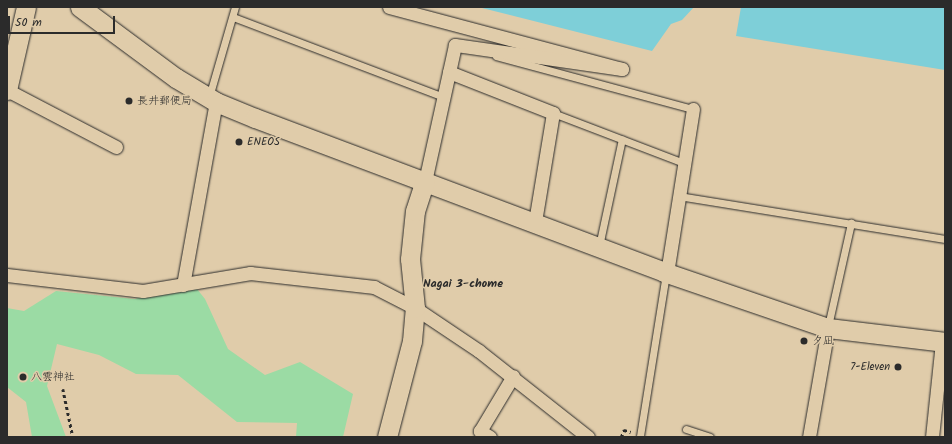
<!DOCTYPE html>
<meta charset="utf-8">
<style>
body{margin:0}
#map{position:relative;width:952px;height:444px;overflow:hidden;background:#e0ccaa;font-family:Kalam,"Klee One",sans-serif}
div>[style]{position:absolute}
.green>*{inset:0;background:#9bdba4}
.water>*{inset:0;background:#7ecfd8}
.path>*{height:2.5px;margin-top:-1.25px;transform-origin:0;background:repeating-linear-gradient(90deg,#2b2b2b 0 3px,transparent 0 6px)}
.roads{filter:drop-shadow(0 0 1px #2b2b2b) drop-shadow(0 0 1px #2b2b2b)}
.lane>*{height:7px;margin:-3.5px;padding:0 3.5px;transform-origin:3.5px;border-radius:3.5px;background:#e0ccaa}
.street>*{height:13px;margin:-6.5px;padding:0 6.5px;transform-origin:6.5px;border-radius:6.5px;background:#e0ccaa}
.secondary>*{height:19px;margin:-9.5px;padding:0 9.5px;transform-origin:9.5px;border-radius:9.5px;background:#e0ccaa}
.dots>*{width:11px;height:11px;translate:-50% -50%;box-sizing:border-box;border:2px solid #e0ccaa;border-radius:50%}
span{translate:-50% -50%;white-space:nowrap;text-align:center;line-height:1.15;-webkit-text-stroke:3px #e0ccaa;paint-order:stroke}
.poi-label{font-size:11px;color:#2b2b2b}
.left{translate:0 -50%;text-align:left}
.right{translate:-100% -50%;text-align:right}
.neighbourhood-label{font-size:12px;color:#2b2b2b;font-weight:700}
.frame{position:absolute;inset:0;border:8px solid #2b2b2b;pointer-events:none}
.scale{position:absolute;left:8px;top:16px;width:107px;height:18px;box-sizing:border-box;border:2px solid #2b2b2b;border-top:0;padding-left:5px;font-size:12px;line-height:14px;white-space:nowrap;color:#2b2b2b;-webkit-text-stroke:3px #e0ccaa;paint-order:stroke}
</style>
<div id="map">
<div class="green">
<i style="clip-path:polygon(189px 279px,205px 299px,228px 349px,265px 375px,300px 362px,353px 394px,343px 437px,296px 437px,297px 423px,237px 422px,178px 375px,136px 374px,99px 355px,57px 344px,47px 386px,66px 437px,32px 437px,26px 402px,7px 387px,7px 308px,24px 311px,56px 291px,135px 299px)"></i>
</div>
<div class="water">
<i style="clip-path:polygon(478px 7px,694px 7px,682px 20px,671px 24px,652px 51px)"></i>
<i style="clip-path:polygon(741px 7px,945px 7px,945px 70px,736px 36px)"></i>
</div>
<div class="path">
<i style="left:63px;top:389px;width:49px;rotate:78.2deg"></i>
<i style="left:621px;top:437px;width:8px;rotate:-67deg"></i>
<i style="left:624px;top:430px;width:7px;rotate:16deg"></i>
</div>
<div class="roads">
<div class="lane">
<i style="left:233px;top:17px;width:226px;rotate:20.8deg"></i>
<i style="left:496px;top:56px;width:204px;rotate:15.1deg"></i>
<i style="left:209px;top:97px;width:94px;rotate:-73.9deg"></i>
<i style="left:553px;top:113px;width:140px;rotate:20.9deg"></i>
<i style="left:679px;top:196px;width:269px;rotate:9.2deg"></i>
<i style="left:599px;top:246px;width:109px;rotate:-77.9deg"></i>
<i style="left:828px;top:326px;width:106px;rotate:-77.4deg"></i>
<i style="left:686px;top:429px;width:25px;rotate:18deg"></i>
<i style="left:640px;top:436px;width:165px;rotate:-80.9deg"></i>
</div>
<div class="street">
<i style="left:389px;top:7px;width:241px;rotate:14.9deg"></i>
<i style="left:622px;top:69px;width:169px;rotate:-171.8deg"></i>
<i style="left:455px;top:45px;width:139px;rotate:102.4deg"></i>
<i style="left:449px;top:72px;width:112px;rotate:21.5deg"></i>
<i style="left:553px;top:113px;width:110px;rotate:99.4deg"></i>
<i style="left:7px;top:90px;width:123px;rotate:27.6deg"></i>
<i style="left:667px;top:273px;width:166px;rotate:-81deg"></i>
<i style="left:7px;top:275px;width:137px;rotate:6.7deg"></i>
<i style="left:143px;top:291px;width:109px;rotate:-9.5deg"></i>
<i style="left:250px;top:273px;width:125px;rotate:6.4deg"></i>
<i style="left:374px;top:287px;width:46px;rotate:27.1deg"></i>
<i style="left:415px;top:308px;width:77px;rotate:33.9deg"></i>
<i style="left:479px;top:351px;width:139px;rotate:38.3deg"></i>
<i style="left:183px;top:285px;width:186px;rotate:-79.8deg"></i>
<i style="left:490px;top:437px;width:12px;rotate:-149deg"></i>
<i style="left:480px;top:431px;width:64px;rotate:-59deg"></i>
<i style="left:809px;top:437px;width:111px;rotate:-80.1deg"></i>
<i style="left:932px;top:437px;width:96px;rotate:-84deg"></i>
</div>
<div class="secondary">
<i style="left:80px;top:7px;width:119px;rotate:36.5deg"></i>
<i style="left:176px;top:78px;width:47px;rotate:31deg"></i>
<i style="left:216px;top:102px;width:42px;rotate:22.3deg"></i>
<i style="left:255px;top:118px;width:437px;rotate:20.6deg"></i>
<i style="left:664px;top:272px;width:173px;rotate:18.9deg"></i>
<i style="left:828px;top:328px;width:118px;rotate:6.8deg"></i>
<i style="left:7px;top:90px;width:85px;rotate:-77.1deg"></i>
<i style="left:387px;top:437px;width:99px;rotate:-75.4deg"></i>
<i style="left:412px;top:341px;width:33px;rotate:-85deg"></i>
<i style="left:415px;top:308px;width:49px;rotate:-95.8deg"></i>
<i style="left:410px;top:259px;width:48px;rotate:-84.1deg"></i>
<i style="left:415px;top:211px;width:32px;rotate:-72deg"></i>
</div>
</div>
<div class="dots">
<i style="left:129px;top:101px;background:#2b2b2b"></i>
<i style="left:239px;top:142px;background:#2b2b2b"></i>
<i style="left:804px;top:341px;background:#2b2b2b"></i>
<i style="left:898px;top:367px;background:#2b2b2b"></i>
<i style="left:23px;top:377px;background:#2b2b2b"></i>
</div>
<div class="poi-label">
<span class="left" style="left:137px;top:101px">長井郵便局</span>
<span class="left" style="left:247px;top:142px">ENEOS</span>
<span class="left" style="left:812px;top:341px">夕凪</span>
<span class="right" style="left:890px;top:367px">7-Eleven</span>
<span class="left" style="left:31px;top:377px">八雲神社</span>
</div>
<div class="neighbourhood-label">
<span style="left:463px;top:284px">Nagai 3-chome</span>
</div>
<div class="frame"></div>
<div class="scale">50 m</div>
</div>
